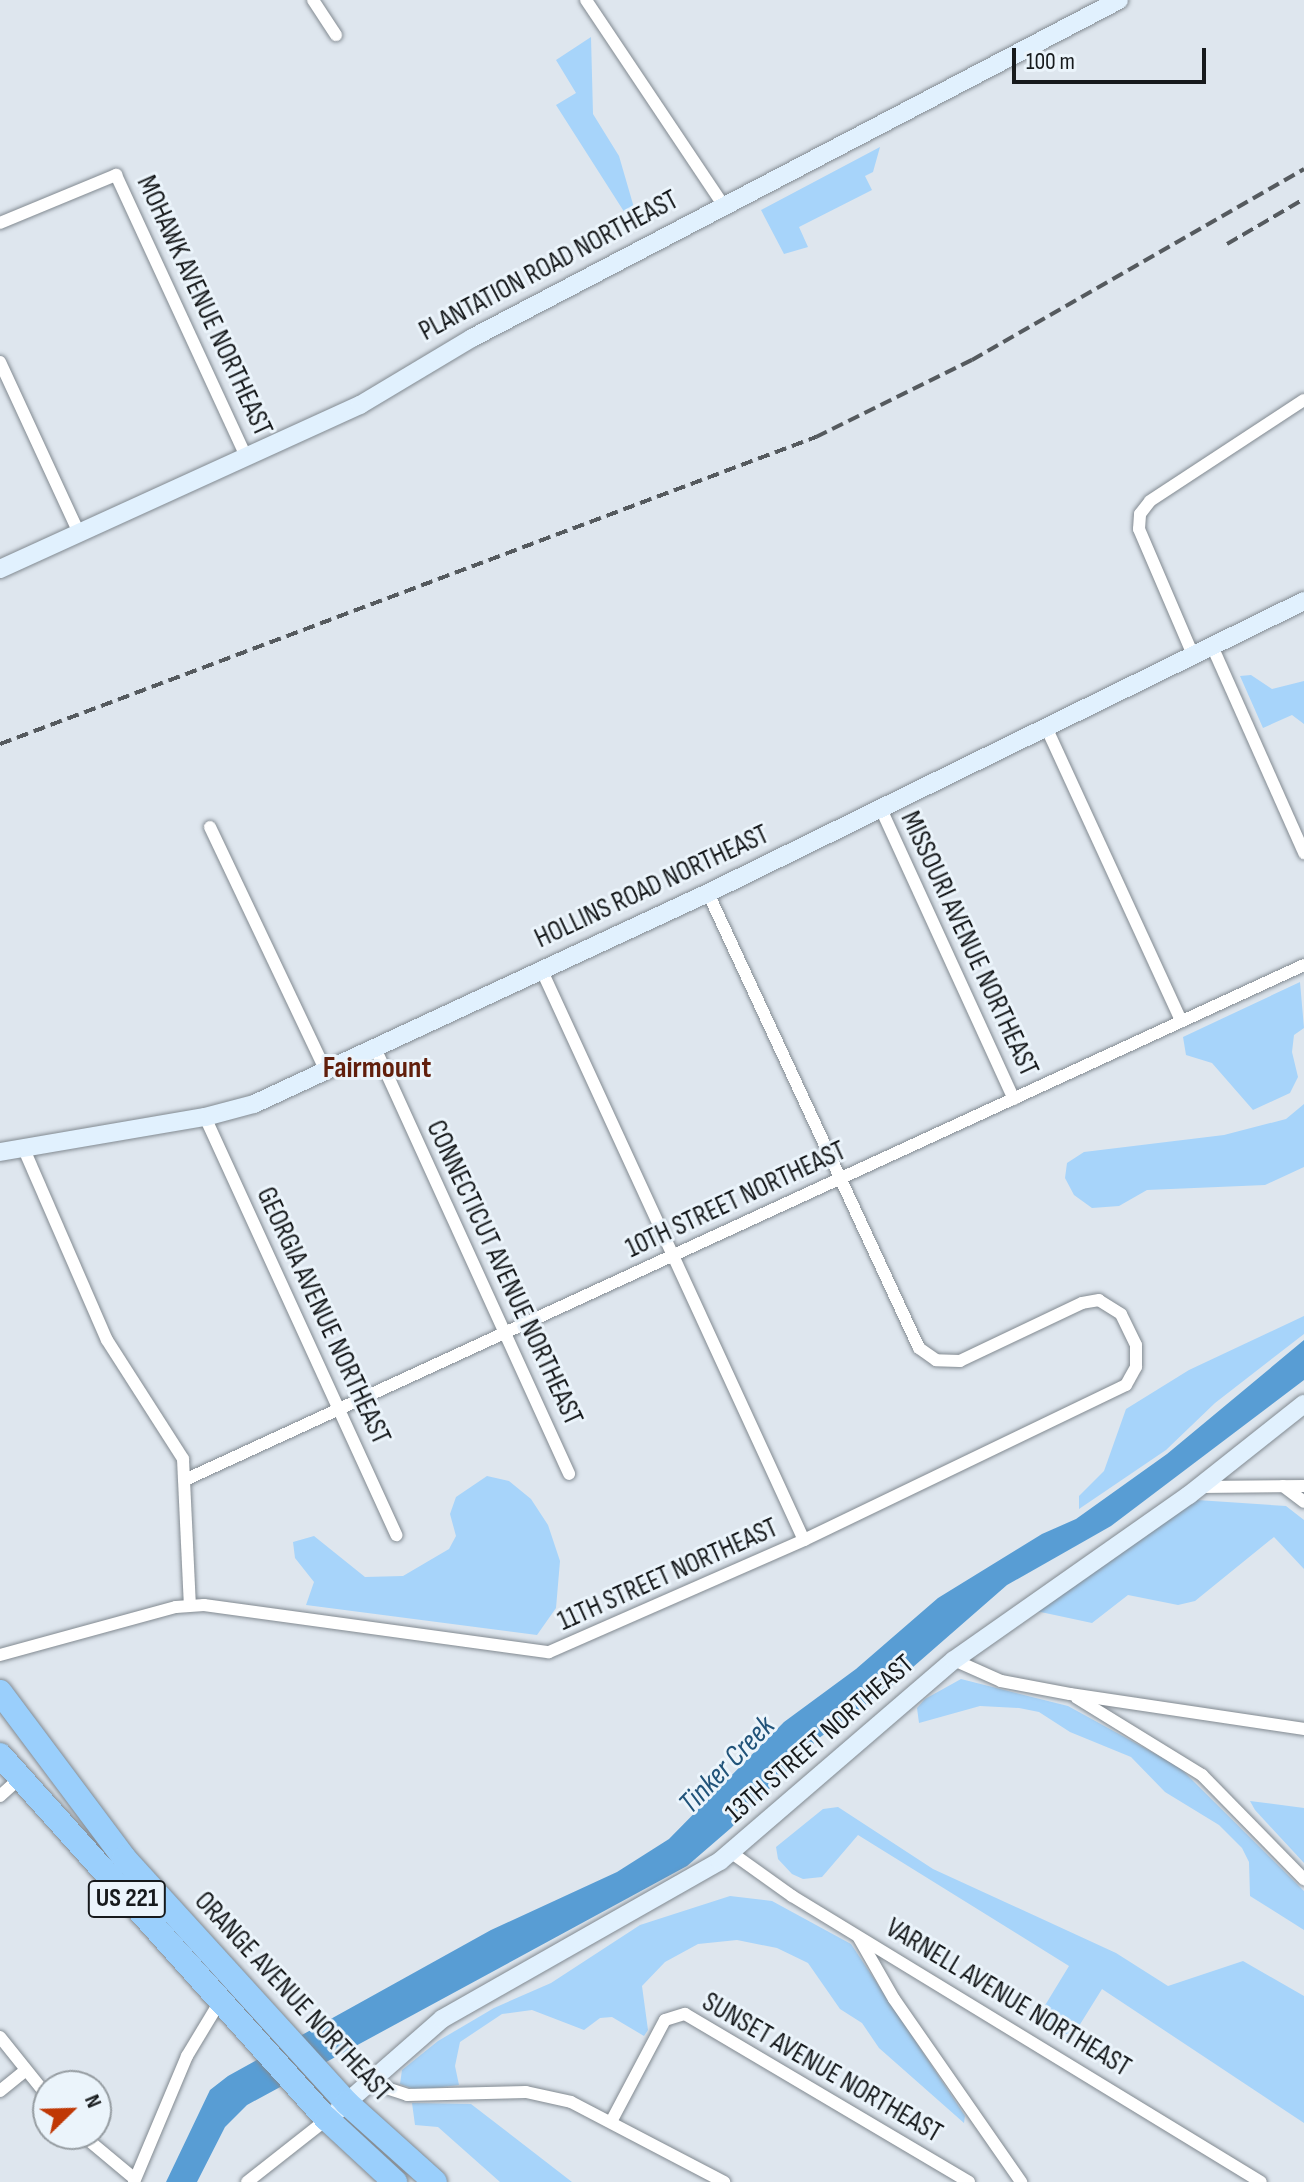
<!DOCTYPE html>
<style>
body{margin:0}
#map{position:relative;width:1304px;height:2182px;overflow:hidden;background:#dee6ee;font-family:"Sofia Sans Condensed",sans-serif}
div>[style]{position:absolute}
.green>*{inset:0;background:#a7d4fa}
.water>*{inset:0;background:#589dd4}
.roads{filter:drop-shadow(0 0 2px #828a91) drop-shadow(0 0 2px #828a91)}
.street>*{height:12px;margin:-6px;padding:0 6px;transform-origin:6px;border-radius:6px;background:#fff}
.secondary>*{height:18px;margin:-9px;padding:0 9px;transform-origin:9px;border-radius:9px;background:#e1f1fe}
.highway>*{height:24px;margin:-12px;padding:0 12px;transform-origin:12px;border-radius:12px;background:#9acffc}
.rail>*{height:4px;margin-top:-2px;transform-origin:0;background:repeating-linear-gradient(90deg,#555a5e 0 12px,transparent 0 18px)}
span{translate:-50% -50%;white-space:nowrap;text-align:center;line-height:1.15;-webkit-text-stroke:6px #ebf4fb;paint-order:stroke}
.shield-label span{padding:2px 6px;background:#ebf4fb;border:2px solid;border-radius:6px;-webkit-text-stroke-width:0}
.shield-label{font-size:26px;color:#171a1c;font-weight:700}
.street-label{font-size:28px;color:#171a1c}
.neighbourhood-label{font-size:30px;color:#611f0c;font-weight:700}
.water-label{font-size:30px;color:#215379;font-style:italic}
.north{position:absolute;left:32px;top:2070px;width:80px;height:80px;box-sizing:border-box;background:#ebf4fb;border:2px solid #969da2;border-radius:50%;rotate:67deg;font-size:22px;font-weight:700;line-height:32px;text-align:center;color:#171a1c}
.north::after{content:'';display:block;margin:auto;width:28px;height:36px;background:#c03805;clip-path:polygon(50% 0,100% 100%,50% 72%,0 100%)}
.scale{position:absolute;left:1012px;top:48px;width:194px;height:36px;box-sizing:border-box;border:4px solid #171a1c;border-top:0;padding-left:10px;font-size:24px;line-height:28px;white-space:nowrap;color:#171a1c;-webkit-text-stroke:6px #ebf4fb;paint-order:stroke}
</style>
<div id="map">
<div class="green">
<i style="clip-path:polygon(591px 37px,593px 114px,619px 156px,637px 218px,630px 221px,556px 105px,576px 93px,556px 60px)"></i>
<i style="clip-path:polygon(880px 147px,873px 172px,865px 176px,872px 190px,799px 227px,808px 247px,784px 254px,761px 210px)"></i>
<i style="clip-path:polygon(1251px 675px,1272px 689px,1304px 681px,1304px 724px,1292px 715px,1263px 728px,1240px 676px)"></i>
<i style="clip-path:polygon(1300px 982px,1304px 1028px,1294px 1035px,1292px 1052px,1298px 1077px,1290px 1093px,1253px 1110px,1212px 1063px,1186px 1055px,1183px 1037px)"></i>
<i style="clip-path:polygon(1304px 1104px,1304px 1167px,1265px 1185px,1147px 1190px,1119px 1206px,1092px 1208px,1074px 1195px,1065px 1178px,1067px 1163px,1084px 1152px,1224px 1135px,1286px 1119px)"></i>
<i style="clip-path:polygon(1304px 1316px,1304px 1334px,1215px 1403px,1166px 1450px,1079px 1509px,1079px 1496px,1104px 1471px,1126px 1409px,1189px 1370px)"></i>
<i style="clip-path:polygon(487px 1476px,509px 1481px,531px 1499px,548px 1525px,560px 1561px,556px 1608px,537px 1635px,306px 1605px,314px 1582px,295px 1558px,293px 1542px,314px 1536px,365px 1577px,403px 1576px,449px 1549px,456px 1536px,450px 1514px,456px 1497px)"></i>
<i style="clip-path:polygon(1197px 1500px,1286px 1506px,1304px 1520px,1304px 1569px,1274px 1537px,1195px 1601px,1178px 1605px,1128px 1595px,1092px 1623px,1036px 1611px)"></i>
<i style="clip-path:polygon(961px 1679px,1068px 1706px,1179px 1767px,1304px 1891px,1304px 1930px,1250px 1896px,1249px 1862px,1242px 1848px,1219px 1825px,1165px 1792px,1131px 1757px,1070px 1732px,1039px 1712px,1019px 1708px,980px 1706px,919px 1723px,917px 1708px,925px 1699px)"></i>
<i style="clip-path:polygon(1250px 1801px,1304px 1808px,1304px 1863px,1255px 1810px)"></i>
<i style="clip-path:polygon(838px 1807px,933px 1869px,1116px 1953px,1168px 1986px,1243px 1961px,1304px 1996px,1304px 2123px,1102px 1989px,1074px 2034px,1053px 2034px,1044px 2007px,1069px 1966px,858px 1835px,822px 1877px,803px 1879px,792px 1874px,778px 1859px,776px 1847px,823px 1809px)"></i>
<i style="clip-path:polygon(730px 1896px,772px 1901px,851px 1944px,965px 2116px,964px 2123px,879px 2048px,862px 2023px,840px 2009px,808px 1963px,777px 1948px,737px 1940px,698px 1944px,665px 1962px,642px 1986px,648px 2030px,644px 2036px,612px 2017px,600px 2018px,584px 2030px,532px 2010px,502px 2014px,460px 2042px,455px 2066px,459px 2085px,417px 2090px,400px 2084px,402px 2070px,438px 2041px,494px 2008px,551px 1983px,640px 1925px)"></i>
<i style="clip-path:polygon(412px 2103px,471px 2104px,572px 2182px,500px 2182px,438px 2127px,415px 2125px)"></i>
</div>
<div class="water">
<i style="clip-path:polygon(1304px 1340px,1304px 1380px,1111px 1526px,1007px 1585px,889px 1688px,819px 1738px,731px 1828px,687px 1866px,247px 2105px,225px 2127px,197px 2182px,166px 2182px,210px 2090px,228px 2076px,491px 1930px,617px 1872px,669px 1839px,784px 1722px,856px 1669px,938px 1598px,1042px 1534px,1076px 1519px,1167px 1454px)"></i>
</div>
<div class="roads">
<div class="street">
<i style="left:313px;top:0;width:42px;rotate:56.7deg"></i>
<i style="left:586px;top:0;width:248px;rotate:56.2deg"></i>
<i style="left:0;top:223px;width:126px;rotate:-22.5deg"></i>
<i style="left:116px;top:175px;width:312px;rotate:65.2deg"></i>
<i style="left:0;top:362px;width:188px;rotate:65.2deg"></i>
<i style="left:1212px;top:646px;width:227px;rotate:66deg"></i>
<i style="left:1193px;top:655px;width:137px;rotate:-113.2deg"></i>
<i style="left:1139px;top:529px;width:15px;rotate:-86deg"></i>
<i style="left:1140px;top:514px;width:16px;rotate:-52deg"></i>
<i style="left:1150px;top:501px;width:184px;rotate:-33.3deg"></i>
<i style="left:1046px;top:727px;width:324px;rotate:65.3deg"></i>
<i style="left:881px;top:809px;width:319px;rotate:65.4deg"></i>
<i style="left:210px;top:827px;width:270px;rotate:64.6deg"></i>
<i style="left:542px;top:971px;width:626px;rotate:65.28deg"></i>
<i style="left:375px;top:1048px;width:468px;rotate:65.5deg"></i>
<i style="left:205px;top:1117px;width:460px;rotate:65.4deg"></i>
<i style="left:23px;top:1147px;width:210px;rotate:66.5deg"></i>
<i style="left:107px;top:1340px;width:141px;rotate:57.4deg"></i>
<i style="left:183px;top:1459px;width:146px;rotate:87.3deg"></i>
<i style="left:187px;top:1479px;width:1230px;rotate:-24.71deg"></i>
<i style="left:1283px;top:1486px;width:26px;rotate:37deg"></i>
<i style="left:1199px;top:1487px;width:105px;rotate:-0.5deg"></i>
<i style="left:0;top:1655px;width:182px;rotate:-15.3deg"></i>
<i style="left:176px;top:1607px;width:28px;rotate:-4deg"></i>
<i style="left:204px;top:1605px;width:348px;rotate:7.8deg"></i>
<i style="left:549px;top:1652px;width:279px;rotate:-23.7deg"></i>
<i style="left:804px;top:1540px;width:357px;rotate:-25.7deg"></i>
<i style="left:1126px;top:1385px;width:21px;rotate:-61deg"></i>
<i style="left:1136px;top:1367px;width:22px;rotate:-90deg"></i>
<i style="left:1136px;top:1345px;width:34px;rotate:-116deg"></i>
<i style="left:1121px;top:1314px;width:26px;rotate:-148deg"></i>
<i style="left:1099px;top:1300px;width:17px;rotate:170deg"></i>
<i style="left:1082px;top:1303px;width:135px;rotate:154.6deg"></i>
<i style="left:960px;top:1361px;width:24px;rotate:-178deg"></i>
<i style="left:936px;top:1360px;width:21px;rotate:-145deg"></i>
<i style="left:919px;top:1348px;width:502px;rotate:-114.88deg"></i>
<i style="left:954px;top:1660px;width:51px;rotate:24.1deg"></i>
<i style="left:1001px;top:1681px;width:70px;rotate:10.7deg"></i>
<i style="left:1070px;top:1694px;width:237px;rotate:8.5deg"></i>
<i style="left:1077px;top:1698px;width:147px;rotate:31.6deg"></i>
<i style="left:1202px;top:1775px;width:146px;rotate:45.6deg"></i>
<i style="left:0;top:1796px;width:25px;rotate:-42deg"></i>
<i style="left:732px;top:1853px;width:74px;rotate:35.6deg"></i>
<i style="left:792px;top:1896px;width:549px;rotate:31.38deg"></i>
<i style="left:859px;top:1938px;width:70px;rotate:60.2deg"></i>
<i style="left:894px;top:1999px;width:223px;rotate:55.2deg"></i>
<i style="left:0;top:2037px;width:77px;rotate:51.3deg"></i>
<i style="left:371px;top:2083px;width:38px;rotate:18deg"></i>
<i style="left:407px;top:2095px;width:119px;rotate:-1.4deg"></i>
<i style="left:526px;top:2092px;width:46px;rotate:12.5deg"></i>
<i style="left:571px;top:2102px;width:173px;rotate:27.6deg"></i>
<i style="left:0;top:2091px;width:33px;rotate:-39deg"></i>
<i style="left:612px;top:2120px;width:113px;rotate:-62.1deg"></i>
<i style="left:665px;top:2020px;width:21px;rotate:-17deg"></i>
<i style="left:685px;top:2014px;width:330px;rotate:30.6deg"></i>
<i style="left:81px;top:2134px;width:70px;rotate:39.8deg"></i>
<i style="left:134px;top:2182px;width:137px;rotate:-67.2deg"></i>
<i style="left:187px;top:2056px;width:68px;rotate:-58.9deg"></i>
<i style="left:247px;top:2182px;width:102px;rotate:-38.2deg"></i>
</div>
<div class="secondary">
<i style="left:0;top:569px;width:396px;rotate:-24.5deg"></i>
<i style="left:360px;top:405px;width:131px;rotate:-30.9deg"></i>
<i style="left:472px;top:338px;width:730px;rotate:-27.58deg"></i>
<i style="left:0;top:1152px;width:208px;rotate:-9.7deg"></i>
<i style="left:205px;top:1117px;width:51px;rotate:-14.9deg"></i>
<i style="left:254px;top:1104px;width:501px;rotate:-24.93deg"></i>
<i style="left:708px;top:893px;width:664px;rotate:-26.1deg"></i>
<i style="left:338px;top:2110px;width:138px;rotate:-41.2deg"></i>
<i style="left:442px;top:2019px;width:320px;rotate:-29.6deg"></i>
<i style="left:720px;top:1861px;width:308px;rotate:-40.7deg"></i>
<i style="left:954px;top:1660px;width:287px;rotate:-35.1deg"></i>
<i style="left:1189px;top:1495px;width:147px;rotate:-38.4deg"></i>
</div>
<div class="highway">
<i style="left:0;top:1692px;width:207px;rotate:53.2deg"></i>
<i style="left:124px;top:1858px;width:331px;rotate:47.7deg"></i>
<i style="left:347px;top:2103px;width:118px;rotate:41.9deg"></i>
<i style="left:0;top:1755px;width:489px;rotate:48.1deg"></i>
<i style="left:327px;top:2119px;width:93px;rotate:42.8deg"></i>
</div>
</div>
<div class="rail">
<i style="left:1227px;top:244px;width:89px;rotate:-30.3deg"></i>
<i style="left:0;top:744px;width:872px;rotate:-20.62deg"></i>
<i style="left:816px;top:437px;width:174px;rotate:-26.3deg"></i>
<i style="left:972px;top:360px;width:383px;rotate:-29.9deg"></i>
</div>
<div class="shield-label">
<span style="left:127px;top:1899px">US 221</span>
</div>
<div class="street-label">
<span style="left:549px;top:266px;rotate:-28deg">PLANTATION ROAD NORTHEAST</span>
<span style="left:204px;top:306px;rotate:65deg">MOHAWK AVENUE NORTHEAST</span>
<span style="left:652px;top:887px;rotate:-25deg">HOLLINS ROAD NORTHEAST</span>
<span style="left:969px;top:944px;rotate:65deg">MISSOURI AVENUE NORTHEAST</span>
<span style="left:736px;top:1200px;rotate:-25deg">10TH STREET NORTHEAST</span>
<span style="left:504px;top:1273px;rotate:65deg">CONNECTICUT AVENUE NORTHEAST</span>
<span style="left:323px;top:1316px;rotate:65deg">GEORGIA AVENUE NORTHEAST</span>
<span style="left:668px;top:1575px;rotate:-24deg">11TH STREET NORTHEAST</span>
<span style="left:820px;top:1739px;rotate:-41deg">13TH STREET NORTHEAST</span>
<span style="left:293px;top:1997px;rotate:47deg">ORANGE AVENUE NORTHEAST</span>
<span style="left:1008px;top:1998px;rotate:31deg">VARNELL AVENUE NORTHEAST</span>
<span style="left:822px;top:2068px;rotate:30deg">SUNSET AVENUE NORTHEAST</span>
</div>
<div class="neighbourhood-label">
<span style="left:377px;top:1068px">Fairmount</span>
</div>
<div class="water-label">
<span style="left:727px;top:1765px;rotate:-46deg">Tinker Creek</span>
</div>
<div class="north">N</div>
<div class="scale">100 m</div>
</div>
